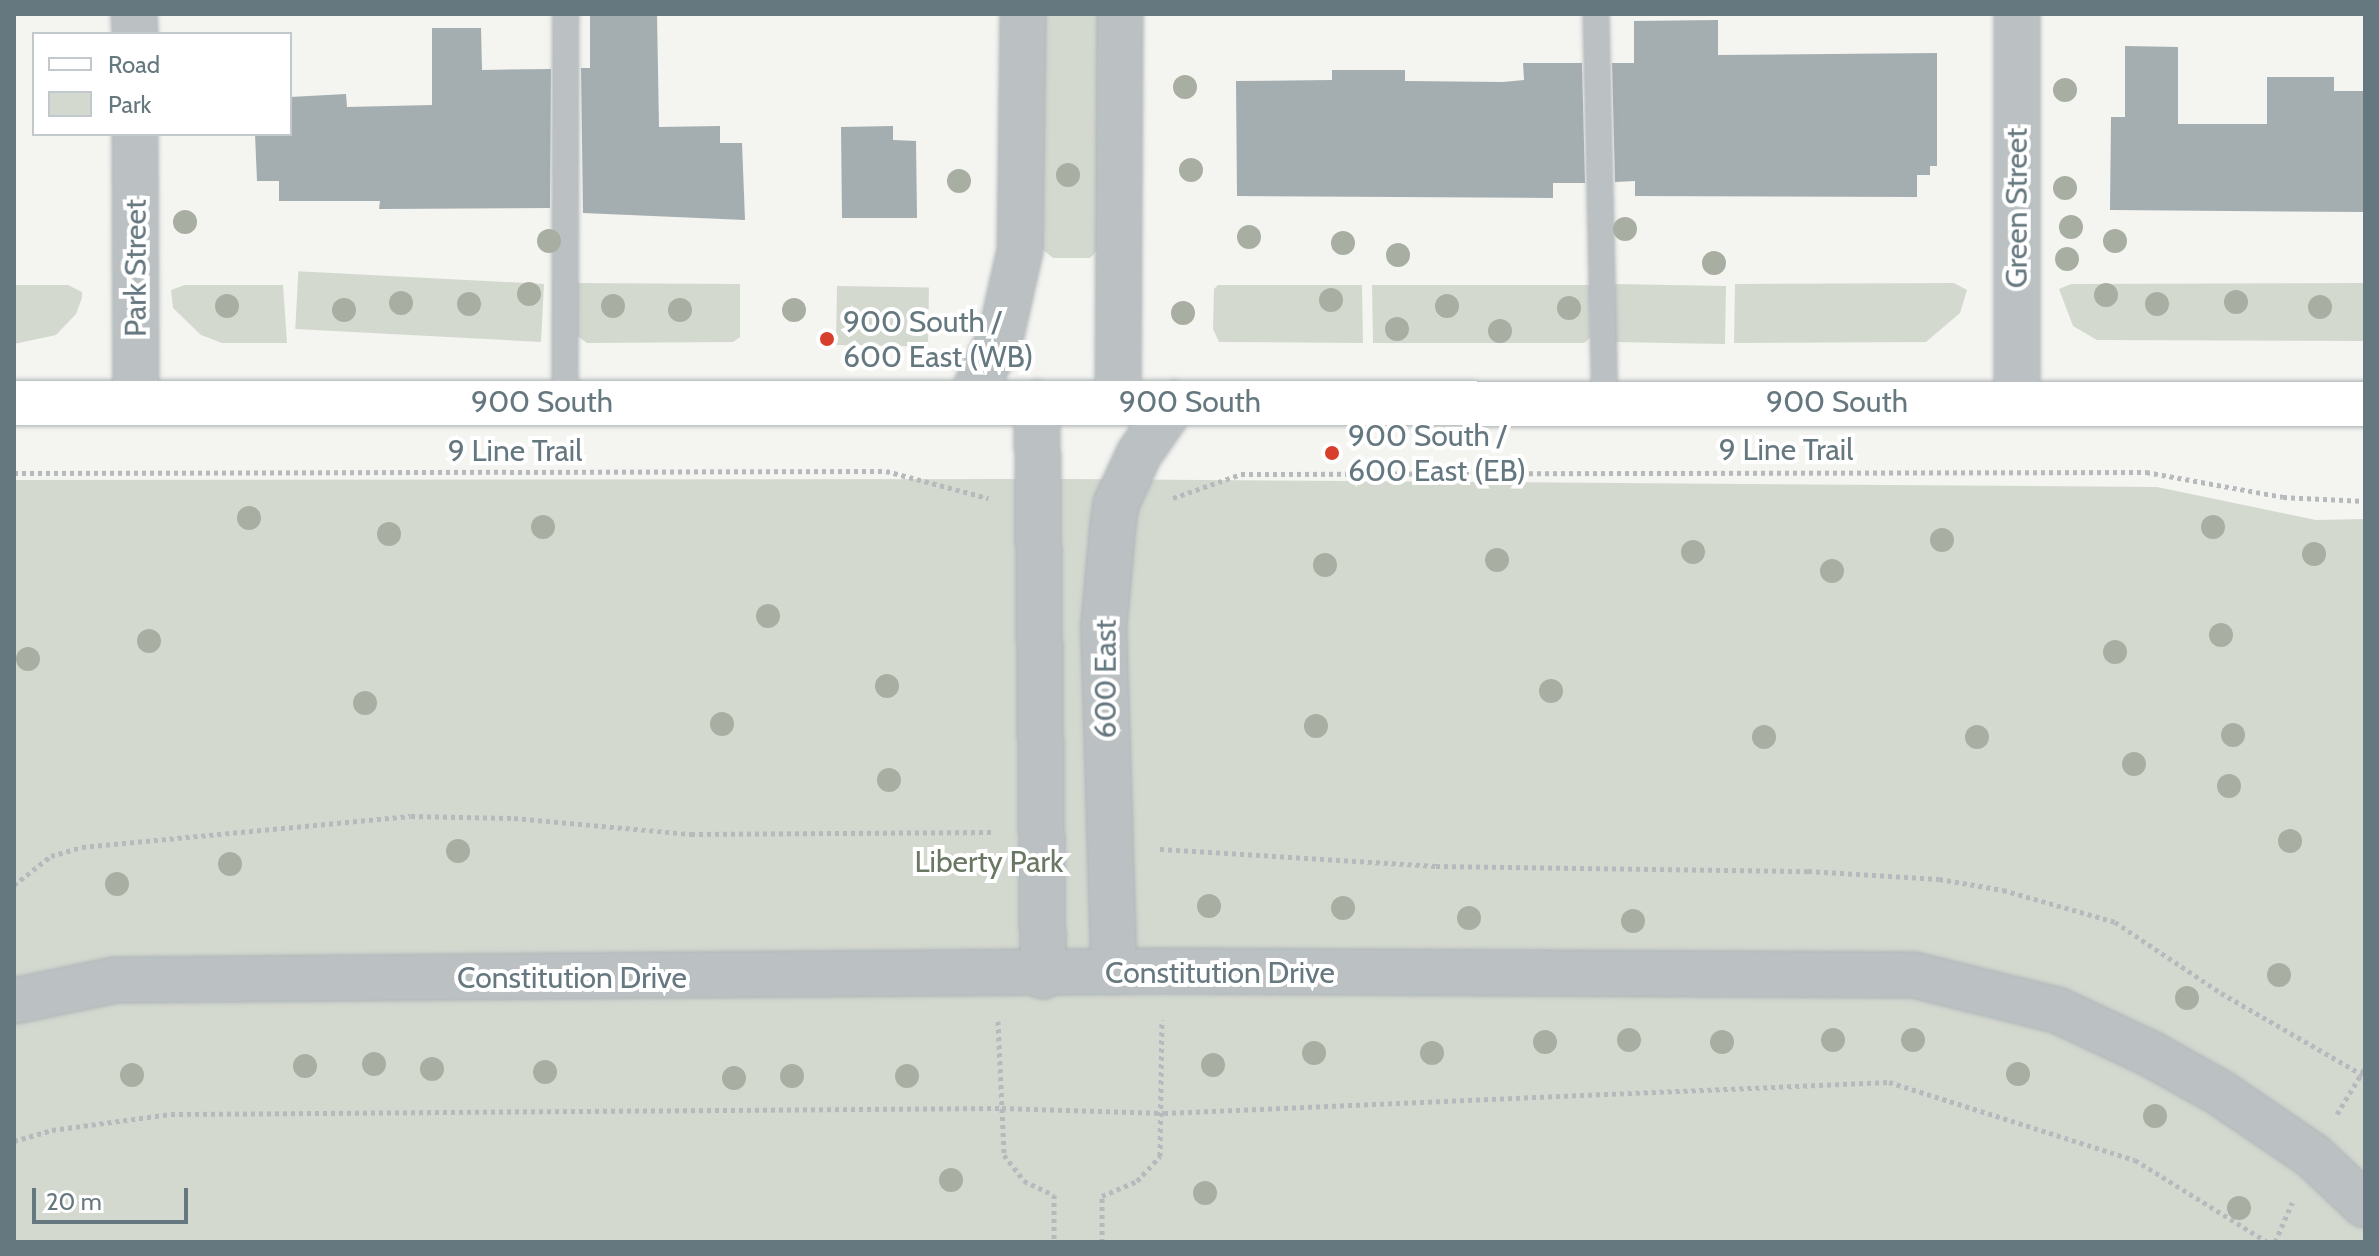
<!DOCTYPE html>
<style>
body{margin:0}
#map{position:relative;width:2379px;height:1256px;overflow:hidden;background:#f4f4f0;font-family:Cabin,sans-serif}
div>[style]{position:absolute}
.green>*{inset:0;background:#d4d9d0;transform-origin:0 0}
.building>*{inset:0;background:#a4adb0}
.path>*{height:5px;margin-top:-2.5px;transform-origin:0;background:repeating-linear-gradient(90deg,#b7babc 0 4px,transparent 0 8px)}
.roads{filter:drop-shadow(0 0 2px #adb4b7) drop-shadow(0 0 2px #adb4b7)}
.lane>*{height:24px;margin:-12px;padding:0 12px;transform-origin:12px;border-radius:12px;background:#bbc0c2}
.street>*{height:44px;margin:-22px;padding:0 22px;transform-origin:22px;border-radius:22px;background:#bbc0c2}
.secondary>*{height:44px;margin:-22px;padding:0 22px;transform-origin:22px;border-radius:22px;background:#fff}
.trees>*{width:24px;height:24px;margin:-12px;border-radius:50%;background:#a8afa2}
.dots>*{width:22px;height:22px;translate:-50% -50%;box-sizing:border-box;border:4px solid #fff;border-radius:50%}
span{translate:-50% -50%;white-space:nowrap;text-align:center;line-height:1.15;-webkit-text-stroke:8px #fff;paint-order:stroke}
.street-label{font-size:30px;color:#65777f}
.poi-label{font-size:30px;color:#65777f}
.left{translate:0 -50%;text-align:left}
.park-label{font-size:30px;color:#6a7763}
.frame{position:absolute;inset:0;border:16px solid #65777f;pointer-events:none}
.legend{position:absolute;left:32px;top:32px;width:260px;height:104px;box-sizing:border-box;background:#fff;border:2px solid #c1c9cc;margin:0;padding:10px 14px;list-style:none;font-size:24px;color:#65777f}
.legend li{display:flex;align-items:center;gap:16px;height:40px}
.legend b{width:40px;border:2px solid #c1c9cc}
.scale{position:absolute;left:32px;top:1188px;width:156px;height:36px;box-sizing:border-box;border:4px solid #65777f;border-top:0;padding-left:10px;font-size:24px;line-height:28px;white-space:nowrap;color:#65777f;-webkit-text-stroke:6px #fff;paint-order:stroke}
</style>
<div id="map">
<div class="green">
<i style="clip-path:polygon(1042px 14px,1100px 14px,1100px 248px,1090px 258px,1053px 258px,1042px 249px)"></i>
<i style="clip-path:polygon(576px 283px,740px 284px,740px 337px,733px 342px,587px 343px,576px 335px)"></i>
<i style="clip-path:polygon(1954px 283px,1967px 290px,1960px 313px,1926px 342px,1734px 343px,1735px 284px)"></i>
<i style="clip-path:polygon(2365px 283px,2365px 341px,2097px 340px,2073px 326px,2059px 289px,2071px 284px)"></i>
<i style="left:544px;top:284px;width:58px;height:246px;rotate:93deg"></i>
<i style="left:1615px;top:284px;width:111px;height:58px;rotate:1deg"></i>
<i style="clip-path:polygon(14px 285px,68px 285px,82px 292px,82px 298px,76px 314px,56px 335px,14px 344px)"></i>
<i style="clip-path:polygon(185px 285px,283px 285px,287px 343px,222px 343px,201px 335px,173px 308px,171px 290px)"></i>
<i style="clip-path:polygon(1218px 285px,1362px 285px,1363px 343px,1219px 342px,1213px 329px,1214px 289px)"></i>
<i style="clip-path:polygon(1372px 285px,1590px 285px,1590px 338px,1584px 343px,1373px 343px)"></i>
<i style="left:837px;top:286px;width:92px;height:59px;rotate:1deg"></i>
<i style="clip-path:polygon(1071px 479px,2157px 487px,2316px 520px,2365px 519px,2365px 1242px,14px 1242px,14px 480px)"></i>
</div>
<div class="building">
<i style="clip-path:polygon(590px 14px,657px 14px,659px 127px,720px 126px,720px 143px,742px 143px,745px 220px,583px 213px,581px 68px,590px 68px)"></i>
<i style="clip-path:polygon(1718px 20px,1718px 55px,1937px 53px,1937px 166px,1930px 166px,1930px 175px,1917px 175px,1917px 197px,1635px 196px,1635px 181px,1615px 182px,1612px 63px,1634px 63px,1634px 21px)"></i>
<i style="clip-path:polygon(432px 28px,481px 28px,482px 70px,551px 69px,550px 208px,379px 209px,380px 201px,279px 201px,279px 181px,257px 181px,255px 134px,290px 134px,290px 97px,346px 94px,347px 107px,432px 105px)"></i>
<i style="clip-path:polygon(2125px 46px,2178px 47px,2178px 124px,2267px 124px,2267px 77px,2334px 77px,2334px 91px,2365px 91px,2365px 212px,2110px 210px,2111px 117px,2125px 117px)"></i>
<i style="clip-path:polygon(1523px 63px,1582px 63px,1585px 183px,1553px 183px,1553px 198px,1237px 196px,1236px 81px,1332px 80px,1332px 70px,1405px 70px,1405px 81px,1503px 82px,1524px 80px)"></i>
<i style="clip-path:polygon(893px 126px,893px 140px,916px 141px,917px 218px,842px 218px,841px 127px)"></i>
</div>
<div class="path">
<i style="left:14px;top:473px;width:872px;rotate:-0.13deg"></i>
<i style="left:886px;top:471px;width:106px;rotate:14.8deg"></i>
<i style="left:1173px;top:498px;width:72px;rotate:-19.4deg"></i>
<i style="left:1241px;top:474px;width:905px;rotate:-0.13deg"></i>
<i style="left:2146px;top:472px;width:139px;rotate:10.3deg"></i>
<i style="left:2283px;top:497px;width:82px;rotate:2.8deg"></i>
<i style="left:1160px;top:849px;width:277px;rotate:3.5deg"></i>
<i style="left:1436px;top:866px;width:372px;rotate:0.8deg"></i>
<i style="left:1808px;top:871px;width:131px;rotate:3.5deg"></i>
<i style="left:1939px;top:879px;width:65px;rotate:9.8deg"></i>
<i style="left:2003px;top:890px;width:116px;rotate:15.9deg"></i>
<i style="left:2115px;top:922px;width:128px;rotate:33.8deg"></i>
<i style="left:2221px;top:993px;width:166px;rotate:30deg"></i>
<i style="left:14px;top:885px;width:47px;rotate:-38.1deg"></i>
<i style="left:51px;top:856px;width:32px;rotate:-16deg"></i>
<i style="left:82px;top:847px;width:330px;rotate:-5.4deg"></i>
<i style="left:411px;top:816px;width:103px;rotate:1.1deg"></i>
<i style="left:514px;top:818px;width:178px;rotate:5.2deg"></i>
<i style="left:691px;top:834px;width:300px;rotate:-0.4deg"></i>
<i style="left:998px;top:1021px;width:134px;rotate:87.4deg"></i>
<i style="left:1004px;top:1155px;width:33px;rotate:52deg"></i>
<i style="left:1024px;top:1181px;width:33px;rotate:25deg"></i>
<i style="left:1054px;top:1195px;width:47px;rotate:90deg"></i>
<i style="left:2337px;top:1114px;width:54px;rotate:-58.7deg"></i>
<i style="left:14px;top:1141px;width:40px;rotate:-16deg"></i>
<i style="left:52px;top:1130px;width:120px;rotate:-7.7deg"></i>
<i style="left:171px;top:1114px;width:831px;rotate:-0.41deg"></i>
<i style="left:1002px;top:1108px;width:162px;rotate:1.8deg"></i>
<i style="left:1164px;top:1113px;width:726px;rotate:-2.45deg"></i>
<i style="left:1889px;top:1082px;width:258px;rotate:17.6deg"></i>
<i style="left:2135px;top:1160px;width:155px;rotate:31.8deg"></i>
<i style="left:1102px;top:1242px;width:46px;rotate:-90deg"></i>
<i style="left:1102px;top:1196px;width:38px;rotate:-23deg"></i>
<i style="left:1137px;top:1181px;width:34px;rotate:-47deg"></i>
<i style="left:1160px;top:1156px;width:136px;rotate:-89.2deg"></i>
<i style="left:2275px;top:1242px;width:43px;rotate:-66.4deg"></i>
</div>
<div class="roads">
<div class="lane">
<i style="left:1596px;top:14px;width:388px;rotate:88.7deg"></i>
<i style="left:565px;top:402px;width:388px;rotate:-89.9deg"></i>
</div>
<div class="street">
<i style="left:134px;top:14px;width:20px;rotate:87deg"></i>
<i style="left:2017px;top:14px;width:388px;rotate:90deg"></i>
<i style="left:135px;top:134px;width:268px;rotate:89.8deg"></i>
<i style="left:969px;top:402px;width:74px;rotate:-64.5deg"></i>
<i style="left:1001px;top:335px;width:86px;rotate:-77.3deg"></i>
<i style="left:1020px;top:251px;width:237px;rotate:-89.3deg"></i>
<i style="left:1037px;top:402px;width:574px;rotate:89.4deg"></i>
<i style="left:1118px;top:402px;width:388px;rotate:-89.7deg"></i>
<i style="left:1114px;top:972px;width:347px;rotate:-91.7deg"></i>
<i style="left:1104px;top:625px;width:100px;rotate:-84.9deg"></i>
<i style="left:1113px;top:525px;width:21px;rotate:-82deg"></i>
<i style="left:1116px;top:504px;width:55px;rotate:-65.3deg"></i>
<i style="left:1139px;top:454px;width:63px;rotate:-55.3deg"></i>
<i style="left:14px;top:1001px;width:103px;rotate:-11.7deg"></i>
<i style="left:115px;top:980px;width:1046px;rotate:-0.49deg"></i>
<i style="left:1161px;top:971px;width:753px;rotate:0.3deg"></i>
<i style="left:1914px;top:975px;width:147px;rotate:13.8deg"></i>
<i style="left:2057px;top:1010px;width:102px;rotate:25.1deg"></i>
<i style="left:2149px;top:1053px;width:80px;rotate:29.1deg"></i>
<i style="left:2219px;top:1092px;width:114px;rotate:34.2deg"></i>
<i style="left:2313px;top:1156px;width:71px;rotate:43.3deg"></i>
</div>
<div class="secondary">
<i style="left:14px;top:403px;width:2351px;rotate:0.02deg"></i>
</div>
</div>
<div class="trees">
<i style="left:1185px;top:87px"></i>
<i style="left:2065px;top:90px"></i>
<i style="left:1191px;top:170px"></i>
<i style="left:1068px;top:175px"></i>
<i style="left:959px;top:181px"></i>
<i style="left:2065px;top:188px"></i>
<i style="left:185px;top:222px"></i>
<i style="left:2071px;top:227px"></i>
<i style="left:1625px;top:229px"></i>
<i style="left:1249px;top:237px"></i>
<i style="left:549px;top:241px"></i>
<i style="left:2115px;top:241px"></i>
<i style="left:1343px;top:243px"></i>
<i style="left:1398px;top:255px"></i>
<i style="left:2067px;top:259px"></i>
<i style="left:1714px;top:263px"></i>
<i style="left:529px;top:294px"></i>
<i style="left:2106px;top:295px"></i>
<i style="left:1331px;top:300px"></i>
<i style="left:2236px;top:302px"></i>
<i style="left:401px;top:303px"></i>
<i style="left:469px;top:304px"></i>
<i style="left:2157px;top:304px"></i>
<i style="left:227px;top:306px"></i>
<i style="left:613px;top:306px"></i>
<i style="left:1447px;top:306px"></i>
<i style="left:2320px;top:307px"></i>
<i style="left:1569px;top:308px"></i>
<i style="left:344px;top:310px"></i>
<i style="left:680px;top:310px"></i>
<i style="left:794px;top:310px"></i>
<i style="left:1183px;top:313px"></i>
<i style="left:1397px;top:329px"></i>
<i style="left:1500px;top:331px"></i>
<i style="left:249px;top:518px"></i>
<i style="left:543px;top:527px"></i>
<i style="left:2213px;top:527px"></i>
<i style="left:389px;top:534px"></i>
<i style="left:1942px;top:540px"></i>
<i style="left:1693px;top:552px"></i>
<i style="left:2314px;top:554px"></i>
<i style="left:1497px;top:560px"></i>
<i style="left:1325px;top:565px"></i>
<i style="left:1832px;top:571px"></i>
<i style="left:768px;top:616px"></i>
<i style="left:2221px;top:635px"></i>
<i style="left:149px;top:641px"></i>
<i style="left:2115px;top:652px"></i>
<i style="left:28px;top:659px"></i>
<i style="left:887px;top:686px"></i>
<i style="left:1551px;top:691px"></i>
<i style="left:365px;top:703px"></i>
<i style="left:722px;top:724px"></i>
<i style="left:1316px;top:726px"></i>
<i style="left:2233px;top:735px"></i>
<i style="left:1764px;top:737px"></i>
<i style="left:1977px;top:737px"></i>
<i style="left:2134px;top:764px"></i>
<i style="left:889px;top:780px"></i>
<i style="left:2229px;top:786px"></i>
<i style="left:2290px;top:841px"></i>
<i style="left:458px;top:851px"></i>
<i style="left:230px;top:864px"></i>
<i style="left:117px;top:884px"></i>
<i style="left:1209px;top:906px"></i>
<i style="left:1343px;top:908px"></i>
<i style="left:1469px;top:918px"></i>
<i style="left:1633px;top:921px"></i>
<i style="left:2279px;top:975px"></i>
<i style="left:2187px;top:998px"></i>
<i style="left:1629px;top:1040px"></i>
<i style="left:1833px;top:1040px"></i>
<i style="left:1913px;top:1040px"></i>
<i style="left:1545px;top:1042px"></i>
<i style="left:1722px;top:1042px"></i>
<i style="left:1314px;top:1053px"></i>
<i style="left:1432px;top:1053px"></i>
<i style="left:374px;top:1064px"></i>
<i style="left:1213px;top:1065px"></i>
<i style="left:305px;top:1066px"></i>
<i style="left:432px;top:1069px"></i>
<i style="left:545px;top:1072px"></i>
<i style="left:2018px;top:1074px"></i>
<i style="left:132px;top:1075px"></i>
<i style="left:792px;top:1076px"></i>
<i style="left:907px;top:1076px"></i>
<i style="left:734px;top:1078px"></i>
<i style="left:2155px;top:1116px"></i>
<i style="left:951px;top:1180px"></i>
<i style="left:1205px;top:1193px"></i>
<i style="left:2239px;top:1208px"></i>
</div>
<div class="dots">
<i style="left:827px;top:339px;background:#d83e2c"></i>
<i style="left:1332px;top:453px;background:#d83e2c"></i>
</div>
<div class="street-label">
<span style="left:2017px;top:208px;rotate:-90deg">Green Street</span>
<span style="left:136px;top:268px;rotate:-90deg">Park Street</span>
<span style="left:542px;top:402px">900 South</span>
<span style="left:1190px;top:402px">900 South</span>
<span style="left:1837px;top:402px">900 South</span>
<span style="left:1786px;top:450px">9 Line Trail</span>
<span style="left:515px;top:451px">9 Line Trail</span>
<span style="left:1106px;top:679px;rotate:-90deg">600 East</span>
<span style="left:1220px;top:973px">Constitution Drive</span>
<span style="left:572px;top:978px">Constitution Drive</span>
</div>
<div class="poi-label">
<span class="left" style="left:843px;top:339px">900 South /<br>600 East (WB)</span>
<span class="left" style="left:1348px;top:453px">900 South /<br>600 East (EB)</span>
</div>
<div class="park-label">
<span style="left:989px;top:862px">Liberty Park</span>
</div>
<div class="frame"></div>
<ul class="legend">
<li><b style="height:10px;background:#fff"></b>Road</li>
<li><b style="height:22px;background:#d4d9d0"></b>Park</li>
</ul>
<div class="scale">20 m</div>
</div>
